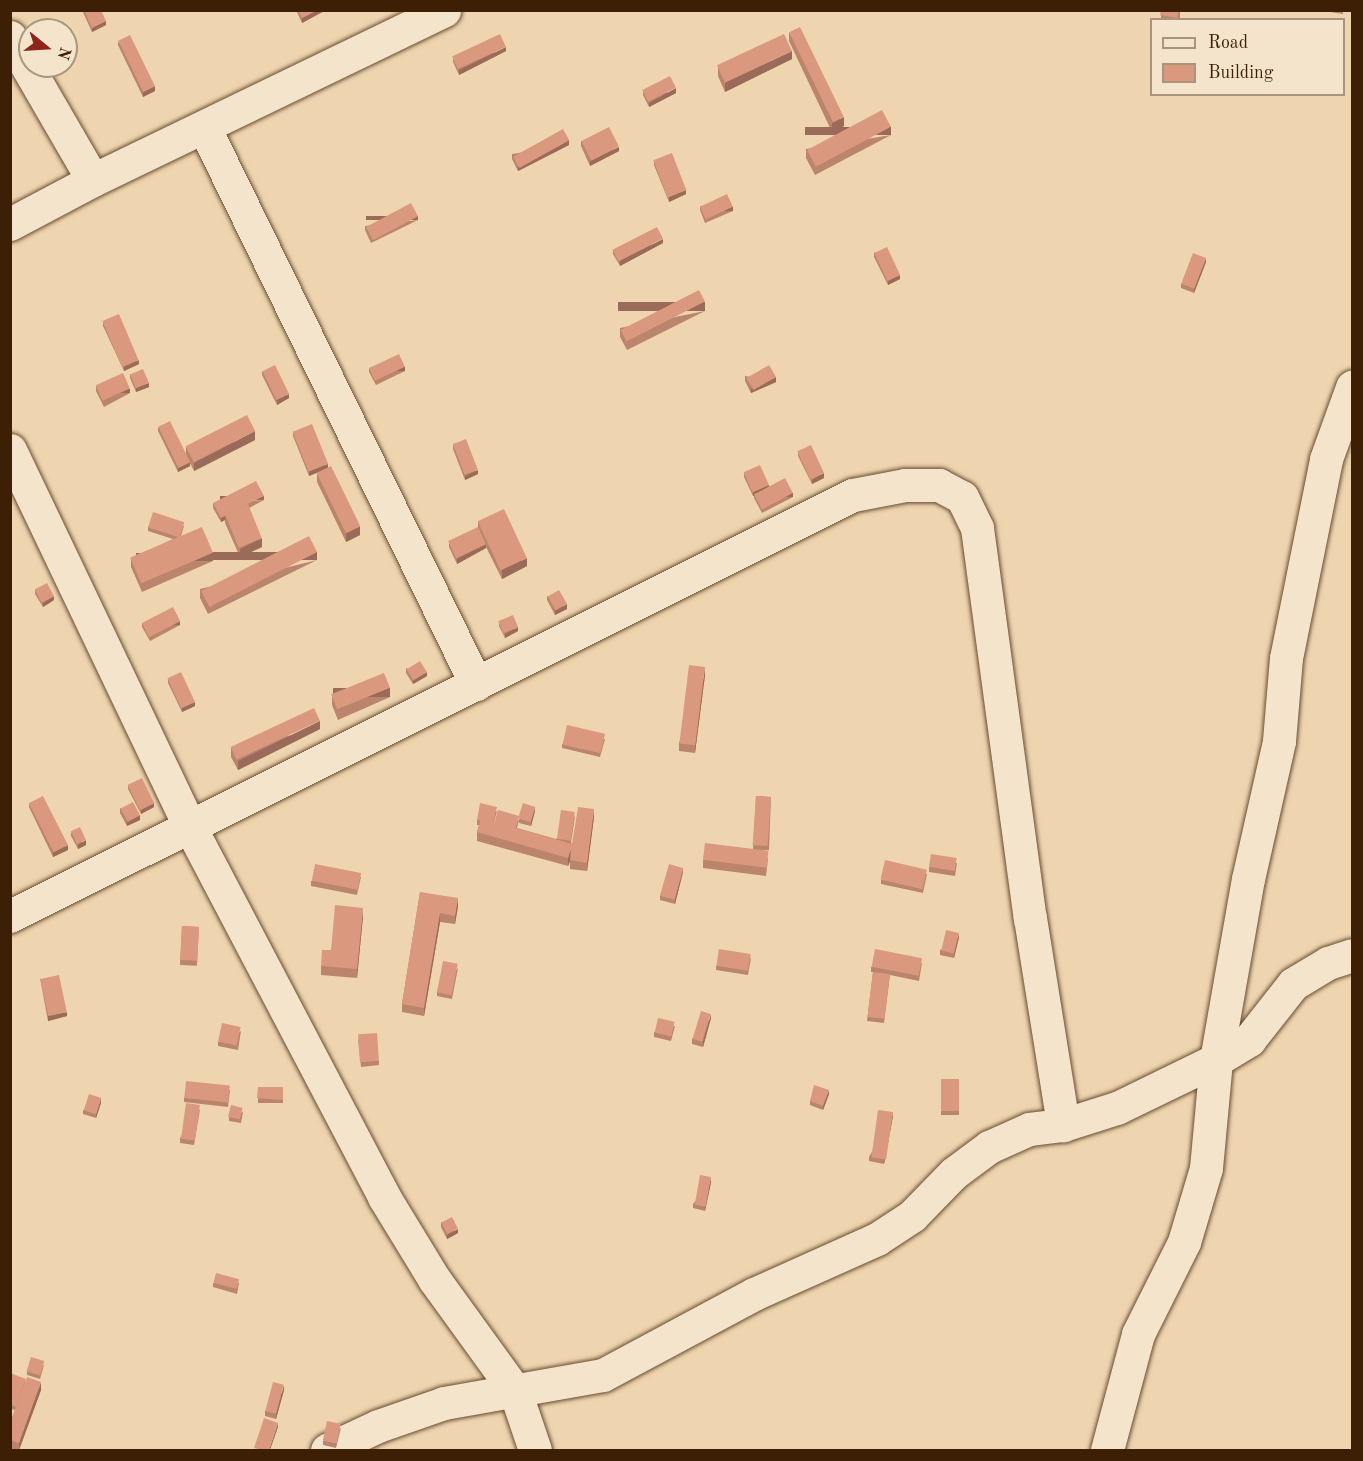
<!DOCTYPE html>
<style>
body{margin:0}
#map{position:relative;width:1363px;height:1461px;overflow:hidden;background:#eed5b0;font-family:"Old Standard TT",serif}
div>[style]{position:absolute}
.roads{filter:drop-shadow(0 0 2px #684c2f) drop-shadow(0 0 2px #684c2f)}
.minor>*{height:33px;margin:-16.5px;padding:0 16.5px;transform-origin:16.5px;border-radius:16.5px;background:#f4e4cc}
.wall>*{inset:0;background:#bb846c;transform-origin:0 0}
.shaded-wall>*{inset:0;background:#996b58;transform-origin:0 0}
.building>*{inset:0;background:#da997e;transform-origin:0 0}
span{translate:-50% -50%;white-space:nowrap;text-align:center;line-height:1.15;-webkit-text-stroke:4.5px #f4e4cc;paint-order:stroke}
.frame{position:absolute;inset:0;border:12px solid #3c1f04;pointer-events:none}
.legend{position:absolute;left:1150px;top:18px;width:195px;height:78px;box-sizing:border-box;background:#f4e4cc;border:2px solid #aa957c;margin:0;padding:8px 10px;list-style:none;font-size:18px;color:#3c1f04}
.legend li{display:flex;align-items:center;gap:12px;height:30px}
.legend b{width:30px;border:2px solid #aa957c}
.north{position:absolute;left:18px;top:18px;width:60px;height:60px;box-sizing:border-box;background:#f4e4cc;border:2px solid #aa957c;border-radius:50%;rotate:108deg;font-size:16px;font-weight:700;line-height:24px;text-align:center;color:#3c1f04}
.north::after{content:'';display:block;margin:auto;width:21px;height:27px;background:#8f2418;clip-path:polygon(50% 0,100% 100%,50% 72%,0 100%)}
</style>
<div id="map">
<div class="roads">
<div class="minor">
<i style="left:10px;top:37px;width:165px;rotate:59.9deg"></i>
<i style="left:204px;top:127px;width:620px;rotate:63.97deg"></i>
<i style="left:10px;top:224px;width:94px;rotate:-27.9deg"></i>
<i style="left:93px;top:180px;width:390px;rotate:-25.8deg"></i>
<i style="left:10px;top:450px;width:418px;rotate:64.5deg"></i>
<i style="left:190px;top:827px;width:418px;rotate:62.3deg"></i>
<i style="left:384px;top:1197px;width:96px;rotate:58.6deg"></i>
<i style="left:434px;top:1279px;width:138px;rotate:54.1deg"></i>
<i style="left:515px;top:1391px;width:62px;rotate:71.3deg"></i>
<i style="left:10px;top:916px;width:942px;rotate:-26.54deg"></i>
<i style="left:853px;top:495px;width:53px;rotate:-10.9deg"></i>
<i style="left:905px;top:485px;width:34px"></i>
<i style="left:939px;top:485px;width:26px;rotate:28deg"></i>
<i style="left:962px;top:497px;width:34px;rotate:64deg"></i>
<i style="left:977px;top:528px;width:394px;rotate:82.3deg"></i>
<i style="left:1030px;top:918px;width:210px;rotate:80.9deg"></i>
<i style="left:327px;top:1450px;width:56px;rotate:-25.2deg"></i>
<i style="left:378px;top:1426px;width:70px;rotate:-19.2deg"></i>
<i style="left:444px;top:1403px;width:161px;rotate:-10deg"></i>
<i style="left:603px;top:1375px;width:171px;rotate:-28.2deg"></i>
<i style="left:754px;top:1294px;width:135px;rotate:-24.1deg"></i>
<i style="left:877px;top:1239px;width:42px;rotate:-33.3deg"></i>
<i style="left:912px;top:1216px;width:60px;rotate:-45.7deg"></i>
<i style="left:954px;top:1173px;width:44px;rotate:-36.6deg"></i>
<i style="left:989px;top:1147px;width:44px;rotate:-24.2deg"></i>
<i style="left:1029px;top:1129px;width:34px;rotate:-7deg"></i>
<i style="left:1063px;top:1125px;width:57px;rotate:-17.5deg"></i>
<i style="left:1117px;top:1108px;width:110px;rotate:-25.9deg"></i>
<i style="left:1216px;top:1060px;width:39px;rotate:-31deg"></i>
<i style="left:1249px;top:1040px;width:71px;rotate:-51.8deg"></i>
<i style="left:1293px;top:984px;width:41px;rotate:-31deg"></i>
<i style="left:1328px;top:963px;width:25px;rotate:-18deg"></i>
<i style="left:1107px;top:1450px;width:120px;rotate:-75deg"></i>
<i style="left:1138px;top:1334px;width:103px;rotate:-63.4deg"></i>
<i style="left:1184px;top:1242px;width:77px;rotate:-73.4deg"></i>
<i style="left:1206px;top:1168px;width:108px;rotate:-84.7deg"></i>
<i style="left:1216px;top:1060px;width:184px;rotate:-80deg"></i>
<i style="left:1248px;top:879px;width:141px;rotate:-77.3deg"></i>
<i style="left:1279px;top:741px;width:83px;rotate:-85.2deg"></i>
<i style="left:1286px;top:658px;width:203px;rotate:-78.6deg"></i>
<i style="left:1326px;top:459px;width:77px;rotate:-70.1deg"></i>
</div>
</div>
<div class="wall">
<i style="clip-path:polygon(82px 10px,101px 10px,106px 25px,92px 32px)"></i>
<i style="clip-path:polygon(296px 10px,326px 10px,302px 23px)"></i>
<i style="left:1161px;top:10px;width:19px;height:10px"></i>
<i style="clip-path:polygon(1317px 10px,1343px 10px,1343px 14px)"></i>
<i style="clip-path:polygon(789px 32px,844px 126px,832px 132px,789px 41px)"></i>
<i style="clip-path:polygon(118px 41px,155px 91px,143px 97px,118px 45px)"></i>
<i style="clip-path:polygon(506px 51px,459px 75px,453px 62px,453px 58px)"></i>
<i style="clip-path:polygon(792px 59px,725px 92px,718px 76px,718px 67px)"></i>
<i style="clip-path:polygon(643px 91px,676px 93px,649px 107px,643px 95px)"></i>
<i style="clip-path:polygon(891px 135px,815px 175px,806px 158px,806px 149px)"></i>
<i style="clip-path:polygon(581px 141px,619px 151px,590px 166px,581px 146px)"></i>
<i style="clip-path:polygon(569px 145px,518px 171px,512px 159px,512px 154px)"></i>
<i style="clip-path:polygon(654px 161px,686px 194px,669px 202px,654px 165px)"></i>
<i style="clip-path:polygon(700px 206px,733px 211px,705px 223px,700px 210px)"></i>
<i style="clip-path:polygon(418px 220px,371px 243px,365px 230px,365px 226px)"></i>
<i style="clip-path:polygon(663px 243px,620px 266px,613px 254px,613px 250px)"></i>
<i style="clip-path:polygon(874px 252px,900px 279px,888px 285px,874px 257px)"></i>
<i style="clip-path:polygon(1206px 262px,1194px 293px,1181px 288px,1181px 284px)"></i>
<i style="clip-path:polygon(705px 311px,627px 350px,620px 337px,620px 328px)"></i>
<i style="clip-path:polygon(103px 322px,139px 364px,124px 371px,103px 326px)"></i>
<i style="clip-path:polygon(369px 368px,405px 371px,376px 385px,369px 372px)"></i>
<i style="clip-path:polygon(262px 371px,289px 398px,277px 405px,262px 375px)"></i>
<i style="clip-path:polygon(130px 374px,149px 387px,136px 392px,130px 378px)"></i>
<i style="clip-path:polygon(745px 376px,776px 382px,751px 393px,745px 381px)"></i>
<i style="clip-path:polygon(96px 387px,130px 393px,104px 407px,96px 391px)"></i>
<i style="clip-path:polygon(158px 427px,186px 454px,186px 447px,255px 440px,194px 471px,190px 463px,190px 466px,178px 472px,158px 431px)"></i>
<i style="clip-path:polygon(293px 432px,328px 468px,360px 535px,346px 542px,317px 482px,317px 473px,326px 469px,309px 476px,293px 436px)"></i>
<i style="clip-path:polygon(453px 445px,478px 474px,465px 480px,453px 449px)"></i>
<i style="clip-path:polygon(798px 452px,824px 478px,812px 484px,798px 456px)"></i>
<i style="clip-path:polygon(744px 473px,769px 486px,793px 497px,762px 513px,754px 498px,754px 496px,753px 496px,744px 477px)"></i>
<i style="clip-path:polygon(264px 500px,249px 508px,262px 547px,240px 557px,225px 523px,225px 520px,221px 522px,213px 508px,213px 503px)"></i>
<i style="clip-path:polygon(478px 522px,527px 566px,502px 579px,486px 547px,486px 548px,457px 564px,449px 547px,449px 543px,478px 529px)"></i>
<i style="clip-path:polygon(184px 526px,181px 536px,213px 561px,142px 592px,131px 567px,131px 559px,173px 539px,148px 531px,148px 527px)"></i>
<i style="clip-path:polygon(317px 560px,208px 614px,200px 598px,200px 589px)"></i>
<i style="clip-path:polygon(35px 590px,54px 600px,43px 607px,35px 594px)"></i>
<i style="clip-path:polygon(547px 596px,567px 609px,555px 615px,547px 600px)"></i>
<i style="clip-path:polygon(499px 622px,518px 631px,505px 638px,499px 626px)"></i>
<i style="clip-path:polygon(142px 623px,180px 625px,150px 641px,142px 627px)"></i>
<i style="clip-path:polygon(406px 668px,427px 676px,413px 684px,406px 673px)"></i>
<i style="clip-path:polygon(705px 675px,695px 753px,679px 751px,679px 743px)"></i>
<i style="clip-path:polygon(168px 679px,195px 706px,182px 712px,168px 683px)"></i>
<i style="clip-path:polygon(332px 697px,390px 697px,338px 720px,332px 705px)"></i>
<i style="clip-path:polygon(320px 729px,238px 770px,231px 757px,231px 748px)"></i>
<i style="clip-path:polygon(605px 739px,600px 757px,562px 748px,562px 744px)"></i>
<i style="clip-path:polygon(128px 785px,154px 807px,141px 814px,128px 789px)"></i>
<i style="clip-path:polygon(756px 796px,771px 797px,769px 850px,759px 850px,768px 859px,766px 876px,703px 868px,703px 860px,753px 849px)"></i>
<i style="clip-path:polygon(29px 803px,68px 850px,53px 857px,29px 807px)"></i>
<i style="clip-path:polygon(120px 808px,140px 820px,127px 826px,120px 813px)"></i>
<i style="clip-path:polygon(497px 811px,494px 822px,519px 820px,517px 828px,556px 839px,575px 816px,571px 843px,572px 844px,594px 817px,587px 871px,570px 869px,570px 862px,568px 866px,477px 841px,477px 832px,479px 825px,477px 825px,477px 820px)"></i>
<i style="clip-path:polygon(535px 811px,531px 826px,519px 823px,519px 819px)"></i>
<i style="clip-path:polygon(71px 832px,86px 845px,78px 849px,71px 836px)"></i>
<i style="clip-path:polygon(957px 863px,955px 876px,929px 872px,929px 867px)"></i>
<i style="clip-path:polygon(683px 872px,675px 904px,660px 900px,660px 896px)"></i>
<i style="clip-path:polygon(927px 874px,923px 893px,881px 884px,881px 880px)"></i>
<i style="clip-path:polygon(361px 877px,357px 895px,311px 886px,311px 881px)"></i>
<i style="clip-path:polygon(420px 892px,458px 906px,455px 924px,440px 922px,424px 1016px,402px 1012px,402px 1004px)"></i>
<i style="clip-path:polygon(363px 916px,357px 978px,321px 975px,321px 966px)"></i>
<i style="left:182px;top:926px;width:17px;height:39px;rotate:3deg"></i>
<i style="clip-path:polygon(959px 937px,954px 958px,940px 955px,940px 950px)"></i>
<i style="clip-path:polygon(751px 958px,748px 975px,716px 970px,716px 966px)"></i>
<i style="clip-path:polygon(922px 963px,919px 981px,890px 975px,884px 1023px,867px 1021px,873px 972px,871px 972px,871px 967px)"></i>
<i style="clip-path:polygon(458px 968px,452px 999px,437px 996px,437px 992px)"></i>
<i style="clip-path:polygon(40px 978px,67px 1016px,48px 1021px)"></i>
<i style="clip-path:polygon(711px 1018px,703px 1047px,692px 1044px,692px 1039px)"></i>
<i style="clip-path:polygon(675px 1026px,671px 1041px,654px 1037px,654px 1032px)"></i>
<i style="clip-path:polygon(241px 1031px,238px 1050px,218px 1046px,218px 1042px)"></i>
<i style="clip-path:polygon(358px 1039px,379px 1061px,379px 1065px,361px 1067px)"></i>
<i style="left:941px;top:1079px;width:18px;height:36px"></i>
<i style="left:258px;top:1087px;width:25px;height:16px"></i>
<i style="clip-path:polygon(230px 1090px,228px 1107px,184px 1102px,184px 1098px)"></i>
<i style="clip-path:polygon(829px 1094px,823px 1110px,810px 1105px,810px 1101px)"></i>
<i style="clip-path:polygon(101px 1103px,96px 1118px,83px 1114px,83px 1110px)"></i>
<i style="clip-path:polygon(200px 1109px,194px 1145px,180px 1143px,180px 1138px)"></i>
<i style="clip-path:polygon(243px 1112px,241px 1123px,229px 1121px,229px 1117px)"></i>
<i style="clip-path:polygon(893px 1116px,884px 1164px,869px 1161px,869px 1157px)"></i>
<i style="clip-path:polygon(711px 1182px,705px 1211px,693px 1208px,693px 1204px)"></i>
<i style="clip-path:polygon(441px 1222px,458px 1233px,447px 1239px,441px 1227px)"></i>
<i style="clip-path:polygon(213px 1283px,239px 1283px,237px 1294px,213px 1287px)"></i>
<i style="clip-path:polygon(44px 1365px,40px 1379px,27px 1375px,27px 1371px)"></i>
<i style="clip-path:polygon(10px 1373px,41px 1390px,19px 1450px,10px 1449px,10px 1423px,15px 1410px,10px 1409px)"></i>
<i style="clip-path:polygon(284px 1390px,276px 1419px,265px 1416px,265px 1411px)"></i>
<i style="clip-path:polygon(341px 1428px,336px 1448px,323px 1445px,323px 1441px)"></i>
</div>
<div class="shaded-wall">
<i style="clip-path:polygon(318px 10px,326px 10px,302px 23px,302px 18px)"></i>
<i style="clip-path:polygon(106px 21px,106px 25px,92px 32px,92px 28px)"></i>
<i style="clip-path:polygon(506px 47px,506px 51px,459px 75px,459px 70px)"></i>
<i style="clip-path:polygon(792px 51px,792px 59px,725px 92px,725px 83px)"></i>
<i style="clip-path:polygon(155px 86px,155px 91px,143px 97px,143px 92px)"></i>
<i style="clip-path:polygon(676px 88px,676px 93px,649px 107px,649px 103px)"></i>
<i style="clip-path:polygon(844px 117px,844px 126px,832px 132px,832px 123px)"></i>
<i style="left:891px;top:127px;width:8px;height:86px;rotate:90deg"></i>
<i style="clip-path:polygon(569px 140px,569px 145px,518px 171px,518px 167px)"></i>
<i style="clip-path:polygon(619px 147px,619px 151px,590px 166px,590px 161px)"></i>
<i style="clip-path:polygon(686px 190px,686px 194px,669px 202px,669px 197px)"></i>
<i style="left:733px;top:207px;width:4px;height:30px;rotate:90deg"></i>
<i style="left:418px;top:216px;width:4px;height:52px;rotate:90deg"></i>
<i style="clip-path:polygon(663px 239px,663px 243px,620px 266px,620px 261px)"></i>
<i style="clip-path:polygon(1206px 258px,1206px 262px,1194px 293px,1194px 289px)"></i>
<i style="clip-path:polygon(900px 275px,900px 279px,888px 285px,888px 281px)"></i>
<i style="left:705px;top:302px;width:9px;height:87px;rotate:90deg"></i>
<i style="clip-path:polygon(139px 360px,139px 364px,124px 371px,124px 367px)"></i>
<i style="left:405px;top:367px;width:4px;height:32px;rotate:90deg"></i>
<i style="clip-path:polygon(776px 377px,776px 382px,751px 393px,751px 389px)"></i>
<i style="clip-path:polygon(149px 383px,149px 387px,136px 392px,136px 388px)"></i>
<i style="left:130px;top:389px;width:4px;height:30px;rotate:90deg"></i>
<i style="clip-path:polygon(289px 394px,289px 398px,277px 405px,277px 400px)"></i>
<i style="clip-path:polygon(255px 431px,255px 440px,194px 471px,194px 463px)"></i>
<i style="clip-path:polygon(190px 462px,190px 466px,178px 472px,178px 468px)"></i>
<i style="clip-path:polygon(328px 464px,328px 468px,309px 476px,309px 471px)"></i>
<i style="clip-path:polygon(478px 470px,478px 474px,465px 480px,465px 476px)"></i>
<i style="clip-path:polygon(824px 473px,824px 478px,812px 484px,812px 480px)"></i>
<i style="clip-path:polygon(769px 485px,769px 489px,754px 494px,754px 496px,753px 496px,753px 492px)"></i>
<i style="left:793px;top:493px;width:4px;height:35px;rotate:90deg"></i>
<i style="left:264px;top:496px;width:4px;height:44px;rotate:90deg"></i>
<i style="clip-path:polygon(225px 516px,225px 520px,221px 522px,221px 518px)"></i>
<i style="clip-path:polygon(360px 526px,360px 535px,346px 542px,346px 533px)"></i>
<i style="clip-path:polygon(262px 538px,262px 547px,240px 557px,240px 549px)"></i>
<i style="clip-path:polygon(486px 544px,486px 548px,457px 564px,457px 559px)"></i>
<i style="left:317px;top:552px;width:8px;height:122px;rotate:90deg"></i>
<i style="left:213px;top:553px;width:8px;height:77px;rotate:90deg"></i>
<i style="clip-path:polygon(527px 558px,527px 566px,502px 579px,502px 570px)"></i>
<i style="clip-path:polygon(54px 596px,54px 600px,43px 607px,43px 603px)"></i>
<i style="clip-path:polygon(567px 604px,567px 609px,555px 615px,555px 611px)"></i>
<i style="left:180px;top:621px;width:4px;height:34px;rotate:90deg"></i>
<i style="clip-path:polygon(518px 627px,518px 631px,505px 638px,505px 634px)"></i>
<i style="clip-path:polygon(705px 667px,705px 675px,695px 753px,695px 745px)"></i>
<i style="clip-path:polygon(427px 672px,427px 676px,413px 684px,413px 680px)"></i>
<i style="left:390px;top:688px;width:9px;height:57px;rotate:90deg"></i>
<i style="clip-path:polygon(195px 702px,195px 706px,182px 712px,182px 708px)"></i>
<i style="clip-path:polygon(320px 721px,320px 729px,238px 770px,238px 761px)"></i>
<i style="clip-path:polygon(154px 803px,154px 807px,141px 814px,141px 810px)"></i>
<i style="clip-path:polygon(535px 807px,535px 811px,531px 826px,531px 822px)"></i>
<i style="clip-path:polygon(594px 809px,594px 817px,587px 871px,587px 863px)"></i>
<i style="clip-path:polygon(140px 815px,140px 820px,127px 826px,127px 822px)"></i>
<i style="clip-path:polygon(86px 840px,86px 845px,78px 849px,78px 845px)"></i>
<i style="clip-path:polygon(68px 845px,68px 850px,53px 857px,53px 852px)"></i>
<i style="clip-path:polygon(571px 849px,571px 858px,568px 866px,568px 858px)"></i>
<i style="clip-path:polygon(683px 868px,683px 872px,675px 904px,675px 900px)"></i>
<i style="clip-path:polygon(458px 898px,458px 906px,455px 924px,455px 916px)"></i>
<i style="clip-path:polygon(363px 908px,363px 916px,357px 978px,357px 969px)"></i>
<i style="clip-path:polygon(440px 913px,440px 922px,424px 1016px,424px 1008px)"></i>
<i style="clip-path:polygon(959px 933px,959px 937px,954px 958px,954px 954px)"></i>
<i style="clip-path:polygon(67px 1012px,67px 1016px,48px 1021px,48px 1016px)"></i>
<i style="clip-path:polygon(711px 1014px,711px 1018px,703px 1047px,703px 1042px)"></i>
<i style="clip-path:polygon(829px 1090px,829px 1094px,823px 1110px,823px 1106px)"></i>
<i style="clip-path:polygon(101px 1098px,101px 1103px,96px 1118px,96px 1114px)"></i>
<i style="clip-path:polygon(893px 1112px,893px 1116px,884px 1164px,884px 1160px)"></i>
<i style="clip-path:polygon(711px 1177px,711px 1182px,705px 1211px,705px 1207px)"></i>
<i style="clip-path:polygon(458px 1229px,458px 1233px,447px 1239px,447px 1235px)"></i>
<i style="clip-path:polygon(41px 1382px,41px 1390px,19px 1450px,19px 1443px)"></i>
<i style="clip-path:polygon(284px 1385px,284px 1390px,276px 1419px,276px 1415px)"></i>
<i style="clip-path:polygon(278px 1423px,278px 1427px,270px 1450px,269px 1450px)"></i>
</div>
<div class="building">
<i style="clip-path:polygon(84px 10px,101px 10px,106px 21px,92px 28px)"></i>
<i style="clip-path:polygon(298px 10px,318px 10px,302px 18px)"></i>
<i style="clip-path:polygon(1161px 10px,1179px 10px,1177px 18px,1160px 15px)"></i>
<i style="left:800px;top:27px;width:100px;height:12px;rotate:64deg"></i>
<i style="left:500px;top:34px;width:14px;height:53px;rotate:65deg"></i>
<i style="left:784px;top:34px;width:19px;height:74px;rotate:65deg"></i>
<i style="left:130px;top:35px;width:57px;height:13px;rotate:64deg"></i>
<i style="left:670px;top:76px;width:13px;height:31px;rotate:63deg"></i>
<i style="left:882px;top:110px;width:19px;height:85px;rotate:62deg"></i>
<i style="left:609px;top:127px;width:22px;height:31px;rotate:63deg"></i>
<i style="left:563px;top:129px;width:13px;height:57px;rotate:61deg"></i>
<i style="left:672px;top:153px;width:40px;height:20px;rotate:69deg"></i>
<i style="left:727px;top:194px;width:14px;height:30px;rotate:65deg"></i>
<i style="left:411px;top:203px;width:15px;height:51px;rotate:62deg"></i>
<i style="left:657px;top:227px;width:13px;height:50px;rotate:63deg"></i>
<i style="left:887px;top:247px;width:31px;height:14px;rotate:65deg"></i>
<i style="left:1193px;top:253px;width:14px;height:33px;rotate:21deg"></i>
<i style="left:699px;top:290px;width:13px;height:88px;rotate:63deg"></i>
<i style="left:119px;top:314px;width:50px;height:18px;rotate:67deg"></i>
<i style="left:399px;top:354px;width:14px;height:33px;rotate:65deg"></i>
<i style="left:275px;top:365px;width:32px;height:14px;rotate:64deg"></i>
<i style="left:769px;top:365px;width:14px;height:26px;rotate:60deg"></i>
<i style="left:143px;top:369px;width:15px;height:14px;rotate:67deg"></i>
<i style="left:123px;top:373px;width:17px;height:30px;rotate:66deg"></i>
<i style="left:247px;top:415px;width:18px;height:69px;rotate:63deg"></i>
<i style="left:170px;top:421px;width:46px;height:13px;rotate:64deg"></i>
<i style="left:312px;top:424px;width:43px;height:21px;rotate:68deg"></i>
<i style="left:466px;top:439px;width:33px;height:14px;rotate:69deg"></i>
<i style="left:811px;top:445px;width:31px;height:15px;rotate:65deg"></i>
<i style="left:760px;top:465px;width:22px;height:18px;rotate:66deg"></i>
<i style="left:331px;top:466px;width:67px;height:16px;rotate:64deg"></i>
<i style="left:785px;top:478px;width:17px;height:35px;rotate:62deg"></i>
<i style="clip-path:polygon(256px 481px,264px 496px,225px 515px,225px 516px,221px 518px,213px 503px)"></i>
<i style="left:248px;top:504px;width:37px;height:25px;rotate:68deg"></i>
<i style="left:504px;top:509px;width:54px;height:29px;rotate:65deg"></i>
<i style="left:153px;top:512px;width:33px;height:16px;rotate:18deg"></i>
<i style="left:202px;top:527px;width:28px;height:78px;rotate:67deg"></i>
<i style="left:478px;top:527px;width:19px;height:33px;rotate:65deg"></i>
<i style="left:309px;top:536px;width:18px;height:121px;rotate:63deg"></i>
<i style="left:47px;top:583px;width:15px;height:14px;rotate:62deg"></i>
<i style="left:559px;top:590px;width:16px;height:13px;rotate:60deg"></i>
<i style="left:173px;top:607px;width:16px;height:35px;rotate:63deg"></i>
<i style="left:513px;top:615px;width:13px;height:16px;rotate:67deg"></i>
<i style="left:420px;top:661px;width:13px;height:16px;rotate:58deg"></i>
<i style="left:689px;top:665px;width:16px;height:79px;rotate:7deg"></i>
<i style="left:181px;top:672px;width:33px;height:15px;rotate:65deg"></i>
<i style="left:384px;top:673px;width:16px;height:57px;rotate:68deg"></i>
<i style="left:314px;top:708px;width:14px;height:92px;rotate:65deg"></i>
<i style="left:567px;top:725px;width:39px;height:20px;rotate:13deg"></i>
<i style="left:142px;top:778px;width:28px;height:16px;rotate:64deg"></i>
<i style="left:43px;top:796px;width:55px;height:16px;rotate:63deg"></i>
<i style="left:756px;top:796px;width:15px;height:49px;rotate:4deg"></i>
<i style="left:133px;top:802px;width:15px;height:14px;rotate:62deg"></i>
<i style="clip-path:polygon(480px 803px,497px 807px,493px 822px,481px 818px,481px 821px,477px 820px)"></i>
<i style="left:523px;top:803px;width:13px;height:16px;rotate:18deg"></i>
<i style="clip-path:polygon(578px 807px,594px 809px,587px 863px,570px 860px,571px 849px,568px 858px,477px 832px,481px 818px,572px 844px)"></i>
<i style="left:498px;top:810px;width:22px;height:13px;rotate:16deg"></i>
<i style="left:561px;top:810px;width:14px;height:29px;rotate:8deg"></i>
<i style="left:80px;top:827px;width:14px;height:10px;rotate:65deg"></i>
<i style="left:705px;top:843px;width:64px;height:17px;rotate:7deg"></i>
<i style="left:931px;top:854px;width:26px;height:13px;rotate:9deg"></i>
<i style="left:885px;top:860px;width:43px;height:20px;rotate:13deg"></i>
<i style="left:315px;top:864px;width:47px;height:17px;rotate:11deg"></i>
<i style="left:669px;top:864px;width:15px;height:33px;rotate:16deg"></i>
<i style="clip-path:polygon(420px 892px,458px 898px,455px 916px,440px 913px,424px 1008px,402px 1004px)"></i>
<i style="clip-path:polygon(335px 905px,363px 908px,357px 969px,321px 966px,322px 950px,331px 950px)"></i>
<i style="left:182px;top:926px;width:17px;height:34px;rotate:3deg"></i>
<i style="left:946px;top:930px;width:13px;height:21px;rotate:13deg"></i>
<i style="left:719px;top:949px;width:32px;height:17px;rotate:9deg"></i>
<i style="left:875px;top:949px;width:48px;height:18px;rotate:11deg"></i>
<i style="left:443px;top:961px;width:15px;height:32px;rotate:11deg"></i>
<i style="left:873px;top:972px;width:17px;height:45px;rotate:7deg"></i>
<i style="left:59px;top:975px;width:38px;height:19px;rotate:78deg"></i>
<i style="left:701px;top:1011px;width:10px;height:29px;rotate:17deg"></i>
<i style="left:658px;top:1018px;width:17px;height:15px;rotate:13deg"></i>
<i style="left:222px;top:1023px;width:19px;height:19px;rotate:12deg"></i>
<i style="left:377px;top:1033px;width:28px;height:19px;rotate:86deg"></i>
<i style="left:941px;top:1079px;width:18px;height:32px"></i>
<i style="left:186px;top:1081px;width:44px;height:17px;rotate:6deg"></i>
<i style="clip-path:polygon(814px 1085px,829px 1090px,823px 1106px,810px 1101px)"></i>
<i style="clip-path:polygon(258px 1087px,283px 1087px,283px 1100px,257px 1098px)"></i>
<i style="left:89px;top:1094px;width:13px;height:17px;rotate:18deg"></i>
<i style="left:186px;top:1103px;width:14px;height:36px;rotate:8deg"></i>
<i style="left:231px;top:1105px;width:12px;height:12px;rotate:14deg"></i>
<i style="left:878px;top:1110px;width:15px;height:48px;rotate:8deg"></i>
<i style="left:700px;top:1175px;width:11px;height:30px;rotate:10deg"></i>
<i style="left:452px;top:1217px;width:13px;height:12px;rotate:63deg"></i>
<i style="left:216px;top:1273px;width:24px;height:10px;rotate:15deg"></i>
<i style="left:31px;top:1357px;width:14px;height:15px;rotate:17deg"></i>
<i style="clip-path:polygon(10px 1373px,26px 1379px,16px 1407px,10px 1404px)"></i>
<i style="clip-path:polygon(27px 1377px,41px 1382px,19px 1443px,10px 1440px,10px 1423px)"></i>
<i style="left:273px;top:1382px;width:11px;height:30px;rotate:15deg"></i>
<i style="clip-path:polygon(264px 1418px,278px 1423px,269px 1450px,262px 1450px,254px 1448px)"></i>
<i style="left:327px;top:1421px;width:14px;height:20px;rotate:12deg"></i>
</div>
<div class="frame"></div>
<ul class="legend">
<li><b style="height:8px;background:#f4e4cc"></b>Road</li>
<li><b style="height:16px;background:#da997e"></b>Building</li>
</ul>
<div class="north">N</div>
</div>
